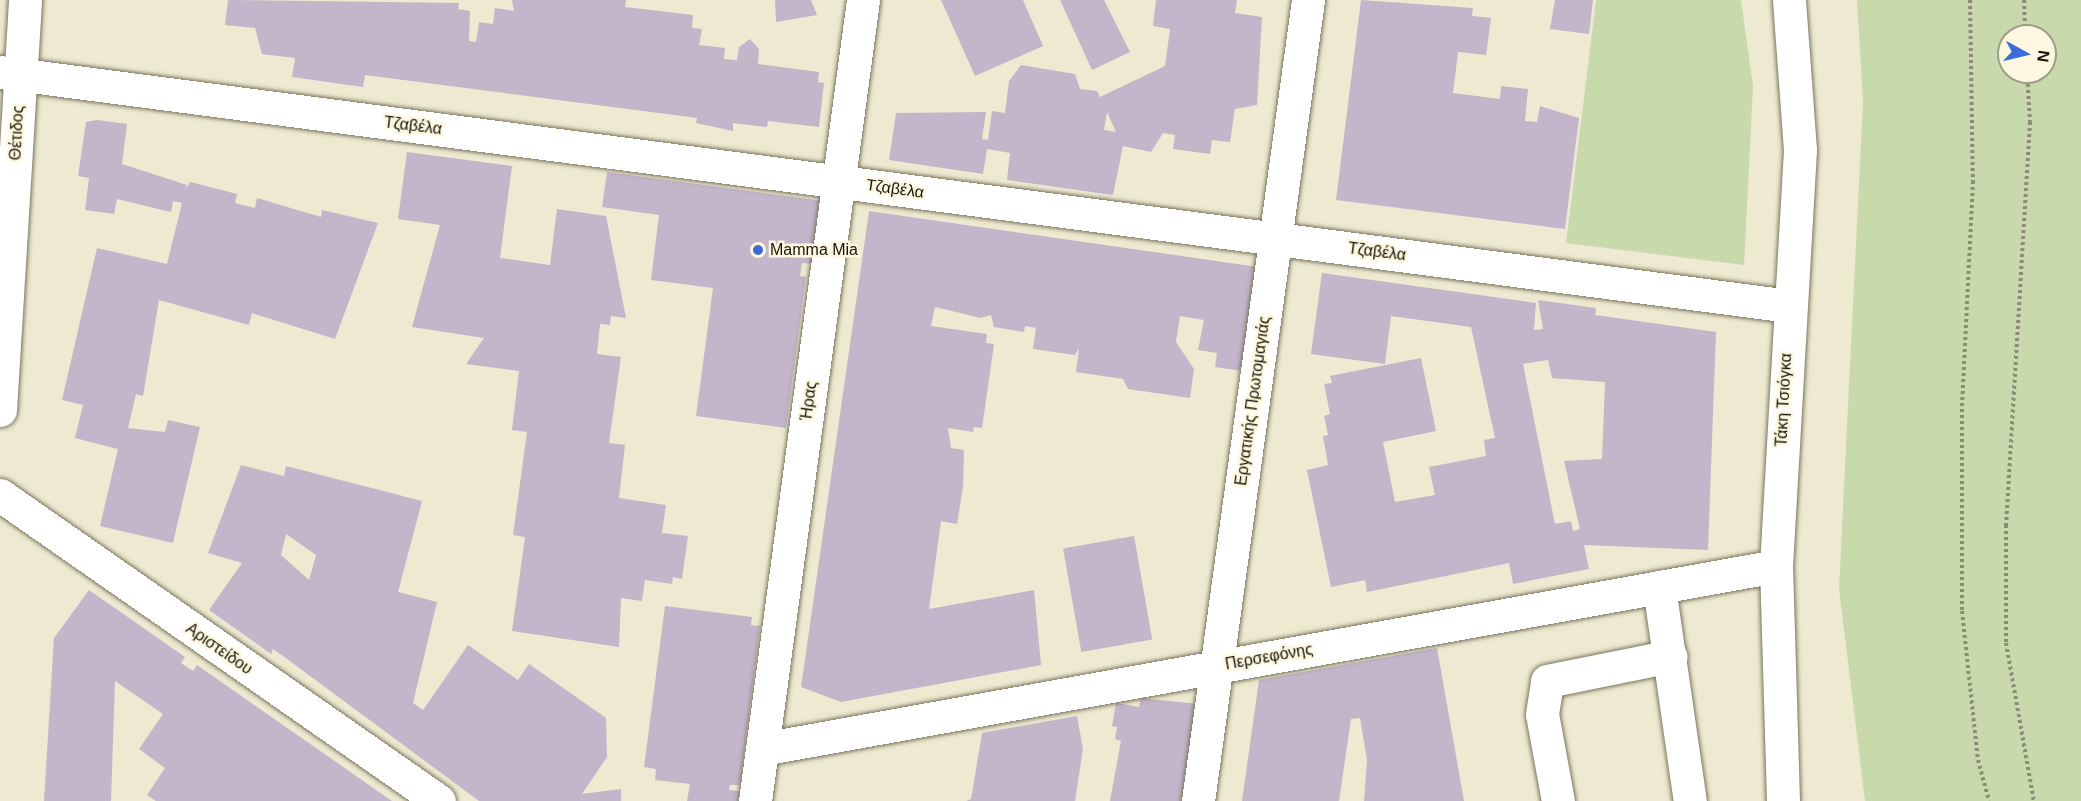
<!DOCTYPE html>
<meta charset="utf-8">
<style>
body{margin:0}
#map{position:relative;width:2081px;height:801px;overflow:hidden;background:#eeead1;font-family:Helvetica,sans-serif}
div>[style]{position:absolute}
.green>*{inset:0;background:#c8daab}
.building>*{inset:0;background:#c3b5ca;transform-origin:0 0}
.path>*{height:4px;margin-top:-2px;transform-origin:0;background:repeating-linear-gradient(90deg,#8e8b79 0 3px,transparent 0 6px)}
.roads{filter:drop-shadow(0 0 2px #79755f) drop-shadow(0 0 2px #79755f)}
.minor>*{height:33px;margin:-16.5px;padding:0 16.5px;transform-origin:16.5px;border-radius:16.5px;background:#fff}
.dots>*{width:16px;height:16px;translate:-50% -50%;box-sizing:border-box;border:3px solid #fcf7de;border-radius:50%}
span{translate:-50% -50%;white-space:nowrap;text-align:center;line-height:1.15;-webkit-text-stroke:5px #fcf7de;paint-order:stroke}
.street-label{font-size:16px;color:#16140b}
.poi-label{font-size:16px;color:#16140b}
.left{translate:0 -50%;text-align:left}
.north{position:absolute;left:1997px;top:24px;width:60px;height:60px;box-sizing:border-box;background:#fcf7de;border:2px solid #a09c8a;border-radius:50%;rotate:98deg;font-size:16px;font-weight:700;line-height:24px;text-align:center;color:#16140b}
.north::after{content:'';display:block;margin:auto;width:21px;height:27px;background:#3c6cdc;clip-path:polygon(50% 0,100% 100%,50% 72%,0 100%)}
</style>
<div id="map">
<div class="green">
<i style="clip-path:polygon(1596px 0,1741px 0,1753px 86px,1744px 265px,1566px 243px)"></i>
<i style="clip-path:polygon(evenodd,1857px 0,2081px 0,2081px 801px,1865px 801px,1839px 589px,1863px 101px,1857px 0,2009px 36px,2045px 36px,2045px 72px,2009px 72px,2009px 36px)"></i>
</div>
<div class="building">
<i style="clip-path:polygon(228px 0,459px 3px,458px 9px,470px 11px,469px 41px,476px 42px,479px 22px,493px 24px,495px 8px,514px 11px,512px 0,626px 0,625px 7px,693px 15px,692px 28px,702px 29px,699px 45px,725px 48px,724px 59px,737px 60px,739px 47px,750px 39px,759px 49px,758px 64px,819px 72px,818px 82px,824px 83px,819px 127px,768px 121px,767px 127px,733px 123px,733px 131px,696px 123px,697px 118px,365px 75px,363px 87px,292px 77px,295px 58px,262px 54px,255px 28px,225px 25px)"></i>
<i style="clip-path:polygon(775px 0,811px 0,817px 15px,776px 22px)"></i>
<i style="clip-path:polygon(941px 0,1023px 0,1043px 46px,975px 76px)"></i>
<i style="clip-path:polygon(1060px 0,1104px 0,1130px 52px,1092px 70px)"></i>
<i style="clip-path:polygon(evenodd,1156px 0,1237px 0,1235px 13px,1262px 17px,1257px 105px,1235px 109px,1230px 142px,1212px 140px,1210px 154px,1173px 149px,1175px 135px,1163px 133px,1151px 152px,1123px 146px,1113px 195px,1007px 180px,1010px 153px,987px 149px,983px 174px,889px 160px,896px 113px,986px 112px,982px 139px,988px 140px,992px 111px,1005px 113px,1009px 81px,1021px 65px,1075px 74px,1080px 89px,1097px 91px,1100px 97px,1165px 66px,1170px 29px,1153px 26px,1156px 0,1107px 112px,1116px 132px,1104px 130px,1107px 112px)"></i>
<i style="clip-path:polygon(1361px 0,1473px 8px,1472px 16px,1491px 18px,1486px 55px,1458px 52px,1453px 93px,1500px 99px,1501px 86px,1528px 89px,1525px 121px,1537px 122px,1540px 106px,1579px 118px,1565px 229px,1336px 200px)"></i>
<i style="clip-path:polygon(1555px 0,1593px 0,1589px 34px,1550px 29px)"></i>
<i style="clip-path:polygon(97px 120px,127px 124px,122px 164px,187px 185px,185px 191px,190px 182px,237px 194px,235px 203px,255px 208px,257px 198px,321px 217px,322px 210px,378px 223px,335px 339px,252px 313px,249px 325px,159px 300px,143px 396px,136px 394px,128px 428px,165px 432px,168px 420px,200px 427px,173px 543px,100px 526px,118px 449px,75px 438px,83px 405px,62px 400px,97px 248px,167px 264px,182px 203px,173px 201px,171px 212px,117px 199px,114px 214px,85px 210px,89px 178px,78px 176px,86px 122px)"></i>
<i style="clip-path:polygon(407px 152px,512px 166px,500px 258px,550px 265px,557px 209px,606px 216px,626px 318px,611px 316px,610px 325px,600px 324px,597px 354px,621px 357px,609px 443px,625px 445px,619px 498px,666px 505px,662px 533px,688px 536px,682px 579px,673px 577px,672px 584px,645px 580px,642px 601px,621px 598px,619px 647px,512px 631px,525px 537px,513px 535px,527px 432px,512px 430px,519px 371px,466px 364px,484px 338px,412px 327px,440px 225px,398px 219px)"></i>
<i style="clip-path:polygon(607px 172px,823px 201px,814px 264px,802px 263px,800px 276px,806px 277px,786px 428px,696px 416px,713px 288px,651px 280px,659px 215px,602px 207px)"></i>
<i style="clip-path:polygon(869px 211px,1265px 268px,1250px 372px,1215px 367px,1217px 353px,1198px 350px,1204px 320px,1180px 316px,1176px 342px,1194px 369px,1190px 398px,1128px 389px,1123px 379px,1076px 372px,1079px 348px,1075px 355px,1033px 349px,1036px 328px,1025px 326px,1024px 332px,994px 327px,991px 315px,981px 318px,935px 307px,931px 326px,987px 334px,986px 343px,994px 344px,982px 428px,974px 427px,973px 432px,948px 428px,951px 448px,964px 450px,963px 487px,957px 524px,941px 521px,929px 609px,1034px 590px,1041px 665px,841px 702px,801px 687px)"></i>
<i style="clip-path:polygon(evenodd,1322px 273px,1536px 303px,1534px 330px,1543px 329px,1538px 300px,1596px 308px,1595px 315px,1716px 332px,1708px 550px,1584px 545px,1589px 569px,1513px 584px,1509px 563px,1367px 592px,1365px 580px,1331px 587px,1307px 470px,1328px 465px,1323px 436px,1328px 435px,1324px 416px,1330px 414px,1324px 384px,1332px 383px,1330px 376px,1421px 358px,1436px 431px,1383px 442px,1395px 502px,1435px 495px,1429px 467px,1486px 456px,1484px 440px,1495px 438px,1471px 327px,1391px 316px,1385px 364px,1311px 354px,1322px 273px,1548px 360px,1552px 378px,1605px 382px,1602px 459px,1564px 461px,1580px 529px,1573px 531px,1571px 521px,1555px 524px,1523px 364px,1548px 360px)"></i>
<i style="clip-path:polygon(evenodd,241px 465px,284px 476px,286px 466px,422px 501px,398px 592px,437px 602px,413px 703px,423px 710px,468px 645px,518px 680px,529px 664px,606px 718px,607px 757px,582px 794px,621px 789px,621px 801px,479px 801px,283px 656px,273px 649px,271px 654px,209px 610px,242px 563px,208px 553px,241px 465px,286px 534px,316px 555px,309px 580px,281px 555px,286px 534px)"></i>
<i style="left:1134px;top:536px;width:105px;height:72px;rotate:80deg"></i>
<i style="clip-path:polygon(89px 590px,185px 657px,181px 663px,193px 671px,197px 665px,392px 801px,156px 801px,147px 795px,165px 768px,139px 749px,163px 714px,115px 681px,111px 801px,44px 801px,54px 638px)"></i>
<i style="clip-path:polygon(665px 606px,752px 617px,751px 625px,760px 626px,740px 785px,730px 785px,729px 790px,740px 791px,738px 801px,687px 801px,690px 784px,655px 780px,656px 769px,644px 767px)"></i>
<i style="clip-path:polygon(1437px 648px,1464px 801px,1364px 801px,1367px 760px,1360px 718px,1351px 719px,1339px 801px,1242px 801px,1259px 680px)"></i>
<i style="clip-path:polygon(1141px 698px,1198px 704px,1181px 801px,1110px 801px,1121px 741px,1115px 739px,1117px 727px,1112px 726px,1116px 703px,1139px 707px)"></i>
<i style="clip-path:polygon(1077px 716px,1083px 749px,1075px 801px,966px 801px,971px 799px,982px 733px)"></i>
</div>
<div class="path">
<i style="left:1970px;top:0;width:181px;rotate:89.1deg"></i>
<i style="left:1973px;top:181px;width:228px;rotate:92.8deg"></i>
<i style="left:1962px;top:409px;width:202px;rotate:90deg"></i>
<i style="left:1962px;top:611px;width:150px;rotate:83.9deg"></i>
<i style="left:1978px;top:760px;width:42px;rotate:75deg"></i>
<i style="left:2024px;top:0;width:36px;rotate:88deg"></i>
<i style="left:2027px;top:72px;width:50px;rotate:86.6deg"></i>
<i style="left:2030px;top:122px;width:404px;rotate:93.4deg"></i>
<i style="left:2006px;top:525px;width:118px;rotate:90deg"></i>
<i style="left:2006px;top:643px;width:160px;rotate:80deg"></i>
</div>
<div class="roads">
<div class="minor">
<i style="left:0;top:72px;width:1804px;rotate:7.45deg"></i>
<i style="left:0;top:410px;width:411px;rotate:-86.5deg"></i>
<i style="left:0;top:495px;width:535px;rotate:34.88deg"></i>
<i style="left:1659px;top:587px;width:216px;rotate:81.8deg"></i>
<i style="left:762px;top:749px;width:1030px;rotate:-10.23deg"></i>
<i style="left:755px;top:801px;width:808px;rotate:-82.32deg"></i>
<i style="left:1198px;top:801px;width:809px;rotate:-82.18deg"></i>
<i style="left:1558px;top:801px;width:88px;rotate:-100.4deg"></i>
<i style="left:1542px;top:714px;width:33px;rotate:-81deg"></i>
<i style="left:1547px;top:681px;width:126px;rotate:-11.4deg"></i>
<i style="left:1783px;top:801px;width:235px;rotate:-91.7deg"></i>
<i style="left:1776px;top:566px;width:417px;rotate:-86.7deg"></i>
<i style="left:1800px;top:150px;width:150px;rotate:-94.2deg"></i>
</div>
</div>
<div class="dots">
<i style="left:758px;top:250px;background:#3c6cdc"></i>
</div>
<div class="street-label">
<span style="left:413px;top:126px;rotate:7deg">Τζαβέλα</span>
<span style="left:17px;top:133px;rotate:-87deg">Θέτιδος</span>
<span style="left:895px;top:189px;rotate:8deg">Τζαβέλα</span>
<span style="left:1377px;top:252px;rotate:7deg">Τζαβέλα</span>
<span style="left:1784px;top:400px;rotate:-87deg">Τάκη Τσιόγκα</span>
<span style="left:809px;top:401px;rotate:-82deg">Ήρας</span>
<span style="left:1253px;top:401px;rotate:-82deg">Εργατικής Πρωτομαγιάς</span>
<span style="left:219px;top:649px;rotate:35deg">Αριστείδου</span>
<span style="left:1269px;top:657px;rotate:-10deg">Περσεφόνης</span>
</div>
<div class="poi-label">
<span class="left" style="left:770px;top:250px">Mamma Mia</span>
</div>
<div class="north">N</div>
</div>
